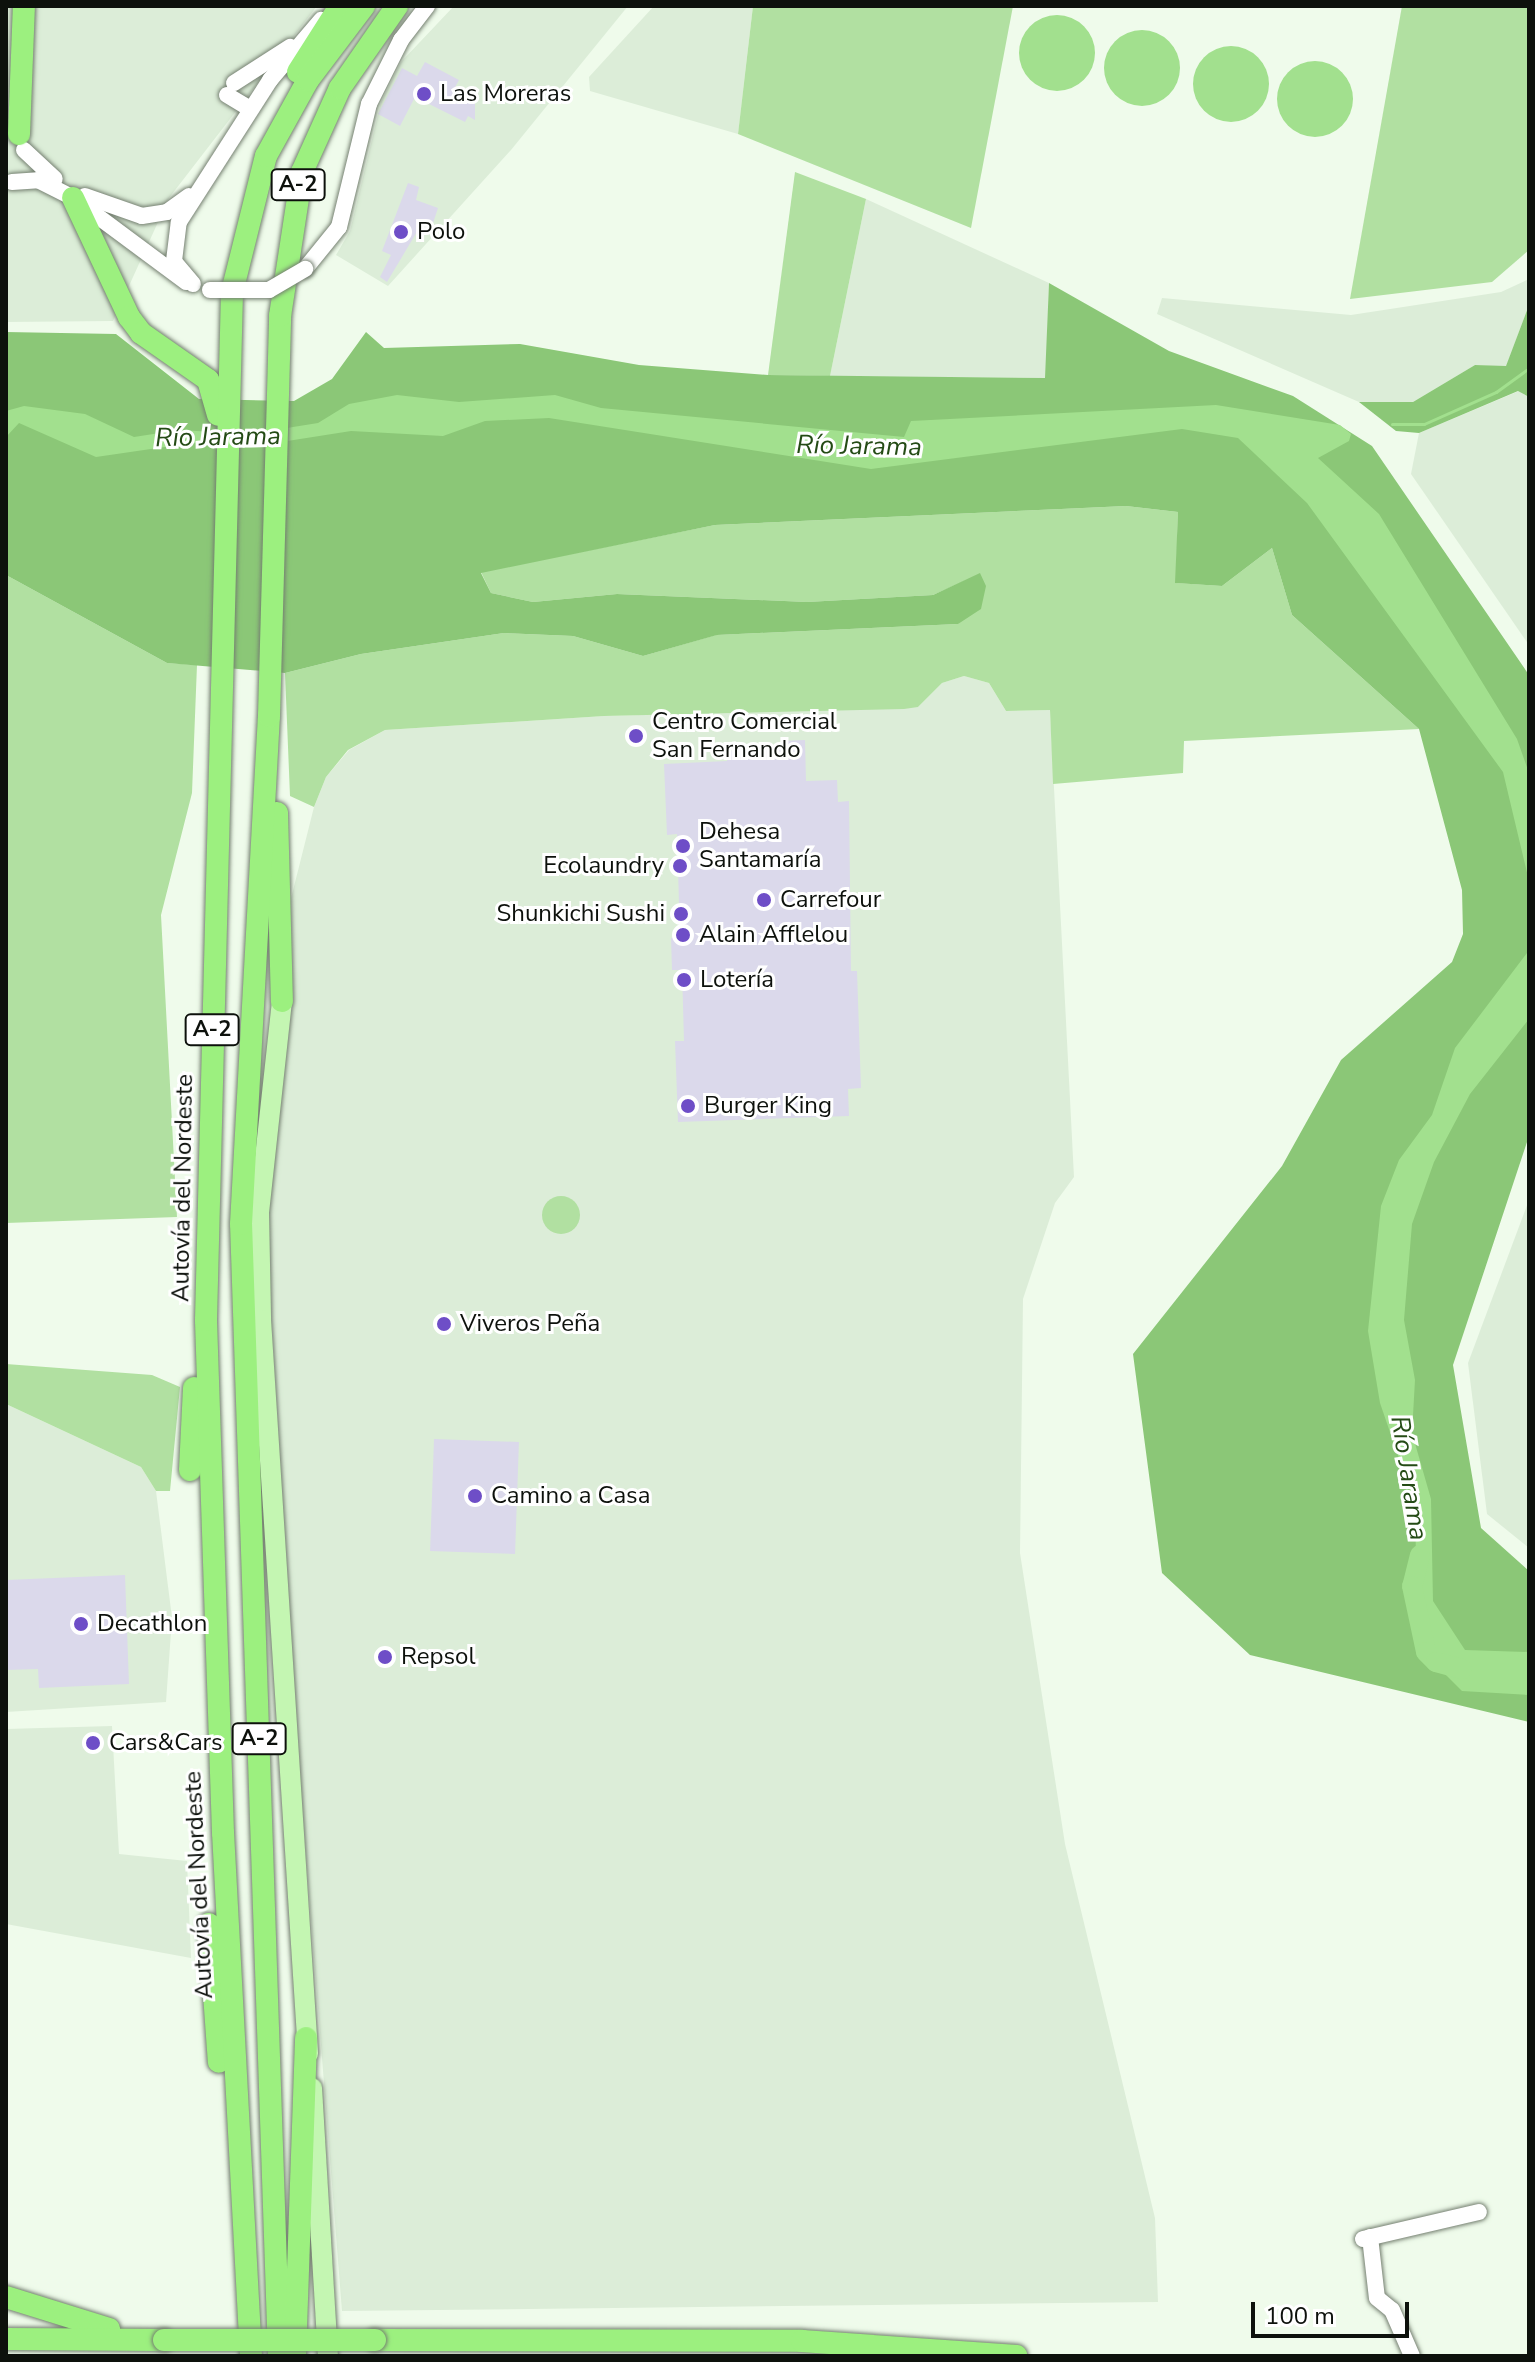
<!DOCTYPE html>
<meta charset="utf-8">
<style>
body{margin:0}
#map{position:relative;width:1535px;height:2362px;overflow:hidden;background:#effbeb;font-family:"Nunito Sans",sans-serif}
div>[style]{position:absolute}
.built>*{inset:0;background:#dcedd8}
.green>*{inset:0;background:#b1e0a1}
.round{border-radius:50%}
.forest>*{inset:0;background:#8bc777}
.water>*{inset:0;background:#a2e08e}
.stream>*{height:3px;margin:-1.5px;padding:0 1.5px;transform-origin:1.5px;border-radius:1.5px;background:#a2e08e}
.river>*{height:20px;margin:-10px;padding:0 10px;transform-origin:10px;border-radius:10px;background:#a2e08e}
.building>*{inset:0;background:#dbd9eb;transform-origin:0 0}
.roads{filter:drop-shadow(0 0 2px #758071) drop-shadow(0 0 2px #758071)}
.minor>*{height:16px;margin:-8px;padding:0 8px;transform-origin:8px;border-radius:8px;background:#fff}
.major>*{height:20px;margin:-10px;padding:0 10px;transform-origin:10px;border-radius:10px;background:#c4f6b2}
.highway>*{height:22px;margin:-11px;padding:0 11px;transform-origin:11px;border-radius:11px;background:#9cf07f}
.bridges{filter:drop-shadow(0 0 2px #758071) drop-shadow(0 0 2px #758071)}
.minor-bridge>*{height:16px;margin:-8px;padding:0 8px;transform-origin:8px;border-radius:8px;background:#fff}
.highway-bridge>*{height:22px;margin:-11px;padding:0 11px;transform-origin:11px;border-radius:11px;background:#9cf07f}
.dots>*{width:22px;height:22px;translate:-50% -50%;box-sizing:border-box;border:4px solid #fff;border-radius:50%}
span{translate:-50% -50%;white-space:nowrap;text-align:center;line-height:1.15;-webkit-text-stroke:6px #fff;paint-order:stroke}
.shield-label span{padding:2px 6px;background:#fff;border:2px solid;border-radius:6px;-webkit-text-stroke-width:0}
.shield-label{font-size:22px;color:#0d110c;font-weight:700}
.poi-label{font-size:24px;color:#0d110c}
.left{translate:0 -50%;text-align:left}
.right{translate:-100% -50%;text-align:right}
.street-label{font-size:24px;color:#0d110c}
.water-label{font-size:26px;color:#244b15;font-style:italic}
.frame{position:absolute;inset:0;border:8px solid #0d110c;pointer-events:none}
.scale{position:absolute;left:1251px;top:2302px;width:158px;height:36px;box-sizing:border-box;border:4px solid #0d110c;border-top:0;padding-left:10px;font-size:24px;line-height:28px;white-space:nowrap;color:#0d110c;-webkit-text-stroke:6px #fff;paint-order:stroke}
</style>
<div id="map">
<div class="built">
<i style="clip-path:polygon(6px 6px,317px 6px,169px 198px,113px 321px,6px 322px)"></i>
<i style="clip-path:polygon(454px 6px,628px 6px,511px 150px,388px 286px,336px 255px,350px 231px,381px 102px,401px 62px)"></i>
<i style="clip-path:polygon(654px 6px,753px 6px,738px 134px,590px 91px,589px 77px)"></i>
<i style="clip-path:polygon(866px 199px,1049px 283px,1046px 378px,830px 376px)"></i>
<i style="clip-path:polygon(1529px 279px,1529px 305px,1506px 367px,1475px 365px,1413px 402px,1359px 402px,1157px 314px,1162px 298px,1351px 315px,1501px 292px)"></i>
<i style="clip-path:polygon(1519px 391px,1529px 397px,1529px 645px,1411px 474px,1419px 433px)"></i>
<i style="clip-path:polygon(964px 676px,989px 683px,1006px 711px,1050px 710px,1074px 1177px,1055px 1203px,1023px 1299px,1020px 1553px,1065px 1844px,1155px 2218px,1158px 2302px,342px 2311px,295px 1716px,266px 1222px,273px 970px,314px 807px,326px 777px,349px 750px,385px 730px,604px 716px,918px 707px,942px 683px)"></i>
<i style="clip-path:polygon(1529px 1200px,1529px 1548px,1487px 1514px,1468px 1363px)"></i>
<i style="clip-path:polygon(6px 1404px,141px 1467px,156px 1491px,172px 1618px,166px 1702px,6px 1712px)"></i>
<i style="clip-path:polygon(112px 1726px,119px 1854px,187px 1861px,191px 1958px,6px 1924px,6px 1729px)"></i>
</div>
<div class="green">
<i style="clip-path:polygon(753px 6px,1013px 6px,971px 228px,738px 134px)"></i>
<i style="clip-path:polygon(1402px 6px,1529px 6px,1529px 250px,1492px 282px,1350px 299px)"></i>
<i style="clip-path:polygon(795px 172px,866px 199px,830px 376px,768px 375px)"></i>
<i style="clip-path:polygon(1126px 506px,1178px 512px,1176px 583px,1222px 586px,1272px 548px,1292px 615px,1419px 729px,1184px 741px,1183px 773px,1053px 784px,1050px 710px,1006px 711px,989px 683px,964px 676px,942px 683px,918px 707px,904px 709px,604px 716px,385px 730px,348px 750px,326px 777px,314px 807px,290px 796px,285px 673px,361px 654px,504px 633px,573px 636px,643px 656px,716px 635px,958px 624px,980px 574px,933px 595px,807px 602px,617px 594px,533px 602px,491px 593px,481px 572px,715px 525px)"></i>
<i style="clip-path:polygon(6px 575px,167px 663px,197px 665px,192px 793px,161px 915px,177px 1217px,6px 1223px)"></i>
<i class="round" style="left:542px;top:1196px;width:38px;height:38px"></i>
<i style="clip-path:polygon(6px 1364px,152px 1375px,180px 1387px,170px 1491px,156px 1491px,141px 1467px,6px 1404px)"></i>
</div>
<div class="forest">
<i style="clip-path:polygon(1049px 283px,1169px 351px,1293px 396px,1372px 446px,1529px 675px,1529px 1136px,1453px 1365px,1481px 1528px,1529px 1571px,1529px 1722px,1250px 1655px,1162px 1573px,1133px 1354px,1282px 1166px,1341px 1060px,1452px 962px,1463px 934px,1462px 890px,1419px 729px,1292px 615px,1272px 548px,1222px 586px,1175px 583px,1178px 512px,1126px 506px,715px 525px,481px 573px,491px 593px,533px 602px,617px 594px,807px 602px,933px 595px,980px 573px,986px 586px,981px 609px,958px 624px,717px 635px,643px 656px,573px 636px,504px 633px,361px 654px,285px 673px,167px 663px,6px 575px,6px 332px,116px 334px,199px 399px,294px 401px,332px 379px,366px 332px,384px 348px,520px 344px,639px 365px,768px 375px,1045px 378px)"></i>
<i style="clip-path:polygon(1529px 305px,1529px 397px,1518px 391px,1419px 433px,1396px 431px,1359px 402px,1413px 402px,1475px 365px,1506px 366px)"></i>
</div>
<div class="water">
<i class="round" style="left:1019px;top:15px;width:76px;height:76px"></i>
<i class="round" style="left:1104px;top:30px;width:76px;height:76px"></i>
<i class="round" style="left:1193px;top:46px;width:76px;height:76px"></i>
<i class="round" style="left:1277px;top:61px;width:76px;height:76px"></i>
<i style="clip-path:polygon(397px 395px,459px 402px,555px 395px,601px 408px,904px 437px,911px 421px,1216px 405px,1340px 425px,1351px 434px,1349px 441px,1318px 458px,1379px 514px,1517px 739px,1529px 773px,1529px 881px,1503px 772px,1307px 503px,1238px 438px,1182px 429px,871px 469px,549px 418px,485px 421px,443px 436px,351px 431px,249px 447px,192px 443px,96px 457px,19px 423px,6px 437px,6px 411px,24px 406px,85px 414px,134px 437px,179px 430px,249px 434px,318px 423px,349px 404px)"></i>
<i style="clip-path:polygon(1529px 915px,1529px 1019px,1470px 1094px,1434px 1162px,1412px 1224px,1404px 1320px,1415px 1380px,1412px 1433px,1431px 1499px,1433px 1601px,1465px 1650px,1529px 1652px,1529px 1695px,1462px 1691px,1441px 1670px,1417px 1613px,1415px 1505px,1380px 1403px,1368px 1331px,1381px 1206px,1399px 1160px,1432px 1115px,1455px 1048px,1527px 953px)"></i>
</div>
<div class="stream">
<i style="left:1392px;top:424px;width:32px"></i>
<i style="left:1424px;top:424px;width:79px;rotate:-24deg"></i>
<i style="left:1496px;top:392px;width:41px;rotate:-36deg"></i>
</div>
<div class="river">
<i style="left:1420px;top:1555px;width:32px;rotate:104deg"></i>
<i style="left:1412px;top:1586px;width:67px;rotate:78deg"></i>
<i style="left:1426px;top:1652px;width:14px;rotate:45deg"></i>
<i style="left:1436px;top:1662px;width:27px;rotate:15deg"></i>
</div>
<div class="building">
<i style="clip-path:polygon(425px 62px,459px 80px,453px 91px,475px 103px,475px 120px,468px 116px,465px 122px,415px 97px,400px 126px,378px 114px,402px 68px,417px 76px)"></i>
<i style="clip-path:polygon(408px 183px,419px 187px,416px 200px,438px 208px,433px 223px,424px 220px,387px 282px,380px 277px,391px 255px,382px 251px)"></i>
<i style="clip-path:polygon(805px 740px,806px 781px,837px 780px,838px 802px,849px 801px,851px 971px,857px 971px,861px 1088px,848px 1089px,849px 1116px,678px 1122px,675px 1041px,684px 1041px,682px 970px,672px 970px,671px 938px,680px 938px,677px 834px,667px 835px,664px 764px,727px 761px,727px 751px,783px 749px,783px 741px)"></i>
<i style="left:434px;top:1439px;width:85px;height:112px;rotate:2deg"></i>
<i style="clip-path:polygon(125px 1575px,129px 1684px,39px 1688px,38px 1669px,6px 1670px,6px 1580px)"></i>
</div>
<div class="roads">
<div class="minor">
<i style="left:234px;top:83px;width:67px;rotate:-32.7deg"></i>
<i style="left:227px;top:95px;width:27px;rotate:31deg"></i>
<i style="left:24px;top:150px;width:42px;rotate:43.1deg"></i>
<i style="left:12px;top:182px;width:26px;rotate:-4deg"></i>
<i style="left:38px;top:180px;width:39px;rotate:27deg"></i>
<i style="left:73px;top:198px;width:141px;rotate:36.6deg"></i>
<i style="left:85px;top:196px;width:60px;rotate:19.3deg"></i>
<i style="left:142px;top:216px;width:25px;rotate:-9deg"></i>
<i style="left:167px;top:212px;width:27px;rotate:-36deg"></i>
<i style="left:305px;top:269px;width:54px;rotate:-51deg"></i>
<i style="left:339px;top:227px;width:127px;rotate:-76.3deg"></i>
<i style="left:369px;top:104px;width:72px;rotate:-63.4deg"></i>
<i style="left:401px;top:40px;width:43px;rotate:-52.6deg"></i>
<i style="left:193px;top:284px;width:30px;rotate:-130deg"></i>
<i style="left:174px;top:261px;width:39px;rotate:-83deg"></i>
<i style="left:179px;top:222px;width:169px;rotate:-57.3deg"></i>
<i style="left:270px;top:80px;width:79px;rotate:-49.6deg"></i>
<i style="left:1370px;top:2237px;width:61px;rotate:83.5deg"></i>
<i style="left:1377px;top:2298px;width:19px;rotate:39deg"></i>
<i style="left:1392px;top:2310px;width:50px;rotate:66.5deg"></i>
<i style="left:1363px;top:2239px;width:119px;rotate:-13.1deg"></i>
</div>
<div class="major">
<i style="left:282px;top:1001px;width:212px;rotate:96.2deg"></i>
<i style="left:259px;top:1212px;width:108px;rotate:88.9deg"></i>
<i style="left:261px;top:1320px;width:735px;rotate:86.33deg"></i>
<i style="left:312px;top:2088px;width:268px;rotate:86.6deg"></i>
</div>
<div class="highway">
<i style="left:298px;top:72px;width:78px;rotate:-57.5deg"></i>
<i style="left:19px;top:134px;width:128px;rotate:-87.8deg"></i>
<i style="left:73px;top:198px;width:132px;rotate:64.8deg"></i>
<i style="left:129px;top:317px;width:20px;rotate:53deg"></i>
<i style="left:141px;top:333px;width:82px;rotate:35deg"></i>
<i style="left:208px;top:380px;width:36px;rotate:74deg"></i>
<i style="left:277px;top:813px;width:188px;rotate:88.5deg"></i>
<i style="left:190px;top:1470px;width:82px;rotate:-87.2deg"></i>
<i style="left:209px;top:1924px;width:138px;rotate:85.9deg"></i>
<i style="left:6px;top:2297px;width:108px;rotate:17.3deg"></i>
<i style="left:6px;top:2339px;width:158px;rotate:0.4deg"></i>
<i style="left:375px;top:2340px;width:427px;rotate:0.1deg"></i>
<i style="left:802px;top:2341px;width:215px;rotate:4deg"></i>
<i style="left:251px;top:2356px;width:524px;rotate:-93.06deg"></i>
<i style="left:223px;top:1833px;width:513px;rotate:-91.9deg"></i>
<i style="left:206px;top:1320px;width:1028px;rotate:-88.55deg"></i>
<i style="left:232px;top:292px;width:140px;rotate:-76deg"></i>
<i style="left:266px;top:156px;width:87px;rotate:-61.1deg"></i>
<i style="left:308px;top:80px;width:93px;rotate:-52.9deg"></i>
<i style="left:279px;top:2356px;width:1133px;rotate:-91.92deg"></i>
<i style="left:241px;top:1224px;width:509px;rotate:-86.85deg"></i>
<i style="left:269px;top:716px;width:400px;rotate:-88.4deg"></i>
<i style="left:280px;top:316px;width:146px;rotate:-81.3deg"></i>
<i style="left:302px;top:172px;width:92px;rotate:-65.7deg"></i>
<i style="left:340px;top:88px;width:100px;rotate:-55.2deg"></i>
<i style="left:295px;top:2356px;width:318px;rotate:-88deg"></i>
</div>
</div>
<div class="bridges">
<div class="minor-bridge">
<i style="left:210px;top:290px;width:59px"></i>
<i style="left:269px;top:290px;width:42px;rotate:-30.3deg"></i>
</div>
<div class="highway-bridge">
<i style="left:164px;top:2340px;width:211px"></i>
</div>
</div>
<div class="dots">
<i style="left:424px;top:94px;background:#6e4ec7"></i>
<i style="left:401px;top:232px;background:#6e4ec7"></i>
<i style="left:636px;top:736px;background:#6e4ec7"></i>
<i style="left:683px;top:846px;background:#6e4ec7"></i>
<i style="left:680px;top:866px;background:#6e4ec7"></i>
<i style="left:764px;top:900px;background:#6e4ec7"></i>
<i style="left:681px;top:914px;background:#6e4ec7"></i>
<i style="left:683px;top:935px;background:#6e4ec7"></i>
<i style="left:684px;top:980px;background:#6e4ec7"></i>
<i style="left:688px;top:1106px;background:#6e4ec7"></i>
<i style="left:444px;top:1324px;background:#6e4ec7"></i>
<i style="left:475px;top:1496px;background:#6e4ec7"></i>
<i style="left:81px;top:1624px;background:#6e4ec7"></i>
<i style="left:385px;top:1657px;background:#6e4ec7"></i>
<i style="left:93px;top:1743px;background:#6e4ec7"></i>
</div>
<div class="shield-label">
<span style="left:298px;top:185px">A-2</span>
<span style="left:212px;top:1030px">A-2</span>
<span style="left:259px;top:1739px">A-2</span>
</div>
<div class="poi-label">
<span class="left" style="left:440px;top:94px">Las Moreras</span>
<span class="left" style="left:417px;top:232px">Polo</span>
<span class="left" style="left:652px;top:736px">Centro Comercial<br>San Fernando</span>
<span class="left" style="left:699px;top:846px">Dehesa<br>Santamaría</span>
<span class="right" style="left:664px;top:866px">Ecolaundry</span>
<span class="left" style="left:780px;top:900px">Carrefour</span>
<span class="right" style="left:665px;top:914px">Shunkichi Sushi</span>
<span class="left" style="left:699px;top:935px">Alain Afflelou</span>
<span class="left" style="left:700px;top:980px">Lotería</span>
<span class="left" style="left:704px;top:1106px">Burger King</span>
<span class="left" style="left:460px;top:1324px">Viveros Peña</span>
<span class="left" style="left:491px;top:1496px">Camino a Casa</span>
<span class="left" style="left:97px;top:1624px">Decathlon</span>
<span class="left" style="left:401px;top:1657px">Repsol</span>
<span class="left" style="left:109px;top:1743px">Cars&amp;Cars</span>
</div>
<div class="street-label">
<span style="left:183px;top:1188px;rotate:-89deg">Autovía del Nordeste</span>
<span style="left:199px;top:1885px;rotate:-93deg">Autovía del Nordeste</span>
</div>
<div class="water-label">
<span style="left:218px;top:437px;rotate:-1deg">Río Jarama</span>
<span style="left:859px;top:446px;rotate:1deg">Río Jarama</span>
<span style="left:1409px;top:1478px;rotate:81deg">Río Jarama</span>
</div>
<div class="frame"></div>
<div class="scale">100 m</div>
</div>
